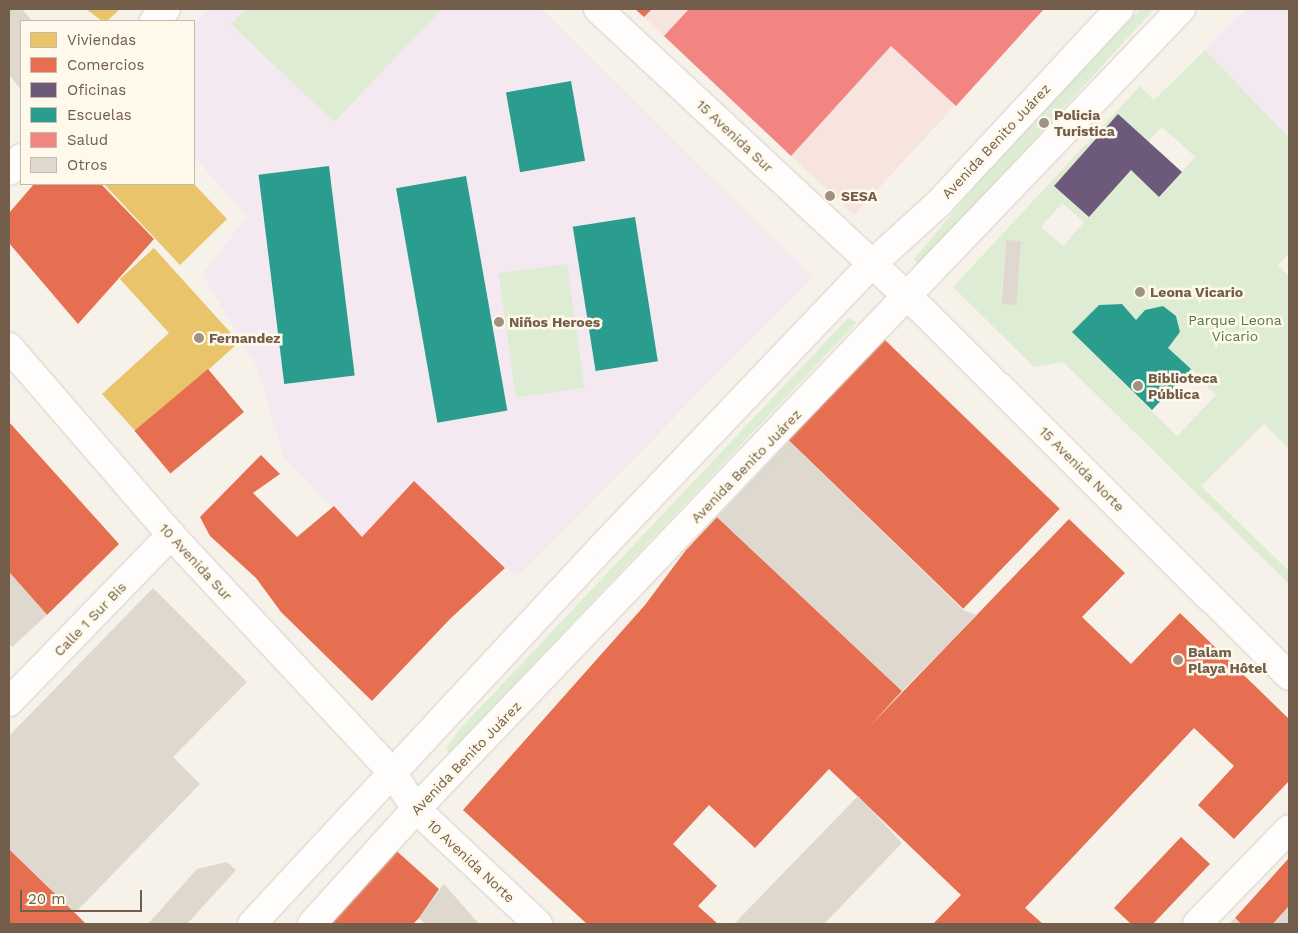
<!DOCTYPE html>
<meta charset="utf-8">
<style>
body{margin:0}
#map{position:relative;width:1298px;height:933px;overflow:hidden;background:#f6f2e9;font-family:"Work Sans",sans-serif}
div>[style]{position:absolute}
.education>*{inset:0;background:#f4e8f1}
.medical>*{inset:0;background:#f7e4df}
.green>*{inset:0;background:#dfecd4;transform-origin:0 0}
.homes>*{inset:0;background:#e9c46a}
.shops>*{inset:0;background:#e76f51;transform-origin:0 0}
.offices>*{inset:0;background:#6d597a}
.schools>*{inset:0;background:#2a9d8f;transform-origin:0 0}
.health>*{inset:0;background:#f28482}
.building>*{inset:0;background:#dfd8cf;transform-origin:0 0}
.roads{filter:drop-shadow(0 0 1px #d5cfc8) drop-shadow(0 0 1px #d5cfc8)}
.street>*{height:28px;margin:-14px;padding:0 14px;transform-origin:14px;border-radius:14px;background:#fefdfc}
.secondary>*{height:28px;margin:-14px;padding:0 14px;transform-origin:14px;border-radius:14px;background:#fefdfc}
.dots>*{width:14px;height:14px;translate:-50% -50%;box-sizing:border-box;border:2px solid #fef9ea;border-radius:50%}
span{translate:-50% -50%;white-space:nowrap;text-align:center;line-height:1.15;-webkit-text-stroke:5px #fef9ea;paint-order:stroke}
.poi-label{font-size:14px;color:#725e4b;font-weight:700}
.left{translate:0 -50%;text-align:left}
.street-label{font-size:14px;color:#725e4b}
.park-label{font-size:14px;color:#4f7d46}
.frame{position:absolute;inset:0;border:10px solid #725e4b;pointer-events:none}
.legend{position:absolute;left:20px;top:20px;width:175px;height:165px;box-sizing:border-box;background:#fef9ea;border:1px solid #c6bbaa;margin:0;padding:6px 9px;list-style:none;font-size:15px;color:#725e4b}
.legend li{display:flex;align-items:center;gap:10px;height:25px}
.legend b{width:25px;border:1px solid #c6bbaa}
.scale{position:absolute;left:20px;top:890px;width:122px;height:22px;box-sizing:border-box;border:2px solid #725e4b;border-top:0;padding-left:6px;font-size:15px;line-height:18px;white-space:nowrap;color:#725e4b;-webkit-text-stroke:4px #fef9ea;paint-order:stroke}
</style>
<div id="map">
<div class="education">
<i style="clip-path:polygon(208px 9px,541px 9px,813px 277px,517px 577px,414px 481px,362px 537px,284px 458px,257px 367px,202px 274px,247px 217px,194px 156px,194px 25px)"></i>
<i style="clip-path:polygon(1246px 9px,1289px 9px,1289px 138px,1205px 50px)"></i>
</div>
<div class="medical">
<i style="clip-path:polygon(652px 9px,1044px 9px,854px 215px,644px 17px)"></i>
</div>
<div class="green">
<i style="clip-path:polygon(246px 9px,442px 9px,334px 122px,231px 24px)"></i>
<i style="clip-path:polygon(1140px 9px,1154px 9px,920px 265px,914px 259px,989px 169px)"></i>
<i style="clip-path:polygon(evenodd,1205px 50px,1289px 138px,1289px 253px,1278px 265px,1289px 277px,1289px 449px,1264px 424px,1201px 486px,1289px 571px,1289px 584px,1063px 362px,1034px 367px,953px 287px,1140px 86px,1154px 100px,1205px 50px,1118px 115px,1148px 142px,1162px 127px,1195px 157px,1159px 197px,1131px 170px,1089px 217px,1054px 186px,1118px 115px,1205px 50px,1062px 203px,1084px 222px,1063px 246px,1041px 227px,1062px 203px,1205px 50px,1006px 240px,1021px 242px,1016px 305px,1001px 303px,1006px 240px,1205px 50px,1122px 304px,1136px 320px,1145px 310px,1163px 306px,1176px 316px,1180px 332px,1168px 348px,1216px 395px,1177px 436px,1072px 332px,1099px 305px,1122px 304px)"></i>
<i style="left:567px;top:264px;width:125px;height:69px;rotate:82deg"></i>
<i style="clip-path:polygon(848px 318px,857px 322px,449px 753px,446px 748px,459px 730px)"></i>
</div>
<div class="homes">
<i style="clip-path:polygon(86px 9px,120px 9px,107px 21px,102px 21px)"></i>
<i style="clip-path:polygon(104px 184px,194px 184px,227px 219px,180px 265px)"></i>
<i style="clip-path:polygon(154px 248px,239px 342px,138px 434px,102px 394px,169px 333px,120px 279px)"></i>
</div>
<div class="shops">
<i style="clip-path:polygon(635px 9px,652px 9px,644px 17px)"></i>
<i style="clip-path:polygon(34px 184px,101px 184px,154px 239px,78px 324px,9px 243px,9px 213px)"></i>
<i style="left:885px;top:340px;width:243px;height:139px;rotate:44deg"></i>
<i style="left:208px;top:369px;width:56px;height:96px;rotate:50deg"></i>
<i style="clip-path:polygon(9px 422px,119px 544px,47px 615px,9px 572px)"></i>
<i style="clip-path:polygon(261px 455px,280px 474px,253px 493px,297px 537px,334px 506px,362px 537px,414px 481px,505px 568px,450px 619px,372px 701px,281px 612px,256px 578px,210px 536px,200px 517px)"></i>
<i style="clip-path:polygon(717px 517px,902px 691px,869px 727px,1069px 519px,1125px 573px,1082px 617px,1131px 664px,1180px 613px,1289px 719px,1289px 781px,1234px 839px,1198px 805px,1234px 766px,1194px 728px,1025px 908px,1043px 924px,933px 924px,961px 895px,829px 769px,755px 848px,709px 805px,673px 844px,717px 886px,698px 906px,718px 924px,587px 924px,463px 810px,645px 605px,686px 550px)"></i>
<i style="clip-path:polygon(1181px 837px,1210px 864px,1153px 924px,1131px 924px,1114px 908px)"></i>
<i style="clip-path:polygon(391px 846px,439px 889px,419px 918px,413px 924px,322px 924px)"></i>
<i style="clip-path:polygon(9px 849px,75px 913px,86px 924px,9px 924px)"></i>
<i style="clip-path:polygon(1289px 858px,1289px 906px,1273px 924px,1241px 924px,1235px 918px)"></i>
</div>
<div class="offices">
<i style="clip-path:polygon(1118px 114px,1182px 172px,1159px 197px,1131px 170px,1089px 217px,1054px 186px)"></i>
</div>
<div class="schools">
<i style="left:571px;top:81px;width:81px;height:66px;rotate:80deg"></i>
<i style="left:329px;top:166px;width:211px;height:71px;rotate:83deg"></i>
<i style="left:466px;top:176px;width:238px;height:71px;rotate:80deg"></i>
<i style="left:635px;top:217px;width:146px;height:63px;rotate:81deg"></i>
<i style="clip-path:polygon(1122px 304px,1136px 320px,1145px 310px,1163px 306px,1176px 316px,1180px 332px,1168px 348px,1191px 369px,1152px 410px,1072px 332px,1099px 305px)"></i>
</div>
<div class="health">
<i style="clip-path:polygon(689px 9px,1044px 9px,956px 106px,891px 46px,791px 156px,664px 36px)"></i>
</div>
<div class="building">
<i style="clip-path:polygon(9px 9px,22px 9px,32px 21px,21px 21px,21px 90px,9px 74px)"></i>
<i style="left:1006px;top:240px;width:15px;height:64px;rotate:4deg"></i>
<i style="clip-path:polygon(789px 441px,963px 610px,977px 615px,902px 691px,717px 517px)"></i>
<i style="clip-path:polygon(9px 572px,47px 615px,12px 647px,9px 643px)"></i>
<i style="clip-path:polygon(153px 588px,247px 682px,173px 757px,200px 784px,75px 913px,9px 849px,9px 736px)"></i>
<i style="clip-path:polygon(858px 796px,902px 843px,824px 924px,734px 924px)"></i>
<i style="clip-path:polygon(227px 862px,236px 870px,187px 924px,148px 924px,197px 869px)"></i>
<i style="clip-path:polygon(444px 884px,479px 924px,425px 924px,419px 918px)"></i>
<i style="clip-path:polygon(1289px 906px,1289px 924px,1273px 924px)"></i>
<i style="clip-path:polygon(1235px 918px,1241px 924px,1229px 924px)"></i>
</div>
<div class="roads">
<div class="street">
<i style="left:598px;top:9px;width:449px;rotate:42.9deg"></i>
<i style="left:927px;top:315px;width:511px;rotate:44.92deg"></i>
<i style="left:154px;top:21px;width:17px;rotate:-45deg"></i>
<i style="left:9px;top:171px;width:18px;rotate:-47deg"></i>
<i style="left:9px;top:347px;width:248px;rotate:49.2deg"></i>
<i style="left:171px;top:535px;width:323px;rotate:47deg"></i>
<i style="left:391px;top:771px;width:45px;rotate:56.7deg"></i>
<i style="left:416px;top:809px;width:168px;rotate:43.3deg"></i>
<i style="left:9px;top:702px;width:233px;rotate:-45.9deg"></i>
<i style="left:1197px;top:924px;width:132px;rotate:-45.9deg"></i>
</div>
<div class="secondary">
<i style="left:252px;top:924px;width:517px;rotate:-47.12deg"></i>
<i style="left:604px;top:545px;width:388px;rotate:-46.4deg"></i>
<i style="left:872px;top:264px;width:91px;rotate:-42.3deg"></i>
<i style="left:939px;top:203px;width:265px;rotate:-47.1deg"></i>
<i style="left:312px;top:924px;width:155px;rotate:-47.9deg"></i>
<i style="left:416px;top:809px;width:1107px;rotate:-46.28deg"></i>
</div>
</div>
<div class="dots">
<i style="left:1044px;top:123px;background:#a09282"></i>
<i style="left:830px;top:196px;background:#a09282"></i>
<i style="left:1140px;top:292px;background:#a09282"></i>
<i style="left:499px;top:322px;background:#a09282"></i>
<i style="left:199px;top:338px;background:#a09282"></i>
<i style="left:1138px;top:386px;background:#a09282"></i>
<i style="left:1178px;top:660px;background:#a09282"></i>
</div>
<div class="poi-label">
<span class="left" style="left:1054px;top:123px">Policia<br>Turistica</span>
<span class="left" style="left:841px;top:196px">SESA</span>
<span class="left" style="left:1150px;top:292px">Leona Vicario</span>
<span class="left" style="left:509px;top:322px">Niños Heroes</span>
<span class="left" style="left:209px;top:338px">Fernandez</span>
<span class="left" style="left:1148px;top:386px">Biblioteca<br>Pública</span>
<span class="left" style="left:1188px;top:660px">Balam<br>Playa Hôtel</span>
</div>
<div class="street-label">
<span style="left:735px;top:136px;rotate:43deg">15 Avenida Sur</span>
<span style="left:996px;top:141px;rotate:-47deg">Avenida Benito Juárez</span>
<span style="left:746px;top:466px;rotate:-46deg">Avenida Benito Juárez</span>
<span style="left:1082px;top:469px;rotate:45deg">15 Avenida Norte</span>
<span style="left:196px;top:562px;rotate:47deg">10 Avenida Sur</span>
<span style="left:90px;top:619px;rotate:-46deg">Calle 1 Sur Bis</span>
<span style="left:466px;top:758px;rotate:-46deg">Avenida Benito Juárez</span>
<span style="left:471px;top:861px;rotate:43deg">10 Avenida Norte</span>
</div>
<div class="park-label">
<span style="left:1235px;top:328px">Parque Leona<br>Vicario</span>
</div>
<div class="frame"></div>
<ul class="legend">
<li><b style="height:14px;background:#e9c46a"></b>Viviendas</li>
<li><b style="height:14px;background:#e76f51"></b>Comercios</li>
<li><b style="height:14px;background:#6d597a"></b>Oficinas</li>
<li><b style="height:14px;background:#2a9d8f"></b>Escuelas</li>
<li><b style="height:14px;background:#f28482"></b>Salud</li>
<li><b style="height:14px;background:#dfd8cf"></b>Otros</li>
</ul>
<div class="scale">20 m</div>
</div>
